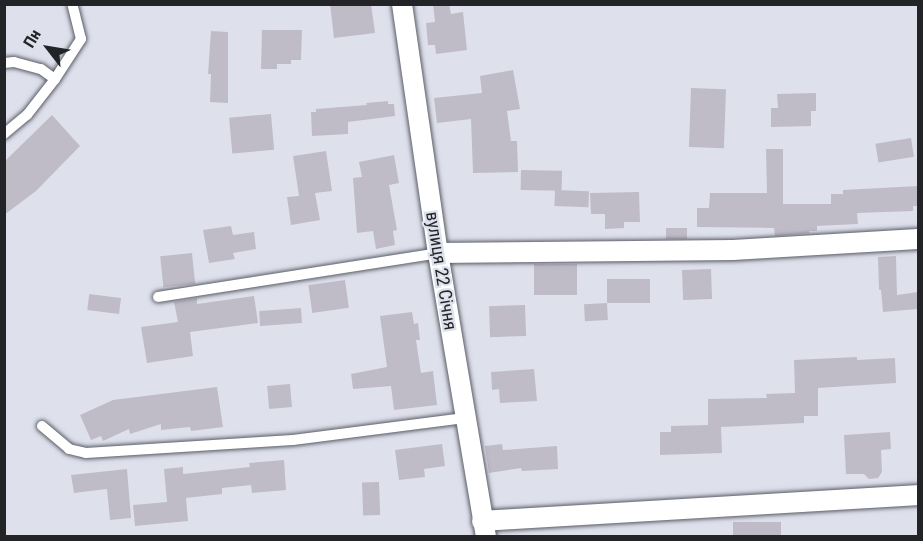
<!DOCTYPE html>
<meta charset="utf-8">
<style>
body{margin:0}
#map{position:relative;width:923px;height:541px;overflow:hidden;background:#dee1ec;font-family:"Roboto Condensed",sans-serif}
div>[style]{position:absolute}
.building>*{inset:0;background:#bfbcc7;transform-origin:0 0}
.roads{filter:drop-shadow(0 0 2px #5a5c66) drop-shadow(0 0 2px #5a5c66)}
.lane>*{height:10px;margin:-5px;padding:0 5px;transform-origin:5px;border-radius:5px;background:#fff}
.street>*{height:20px;margin:-10px;padding:0 10px;transform-origin:10px;border-radius:10px;background:#fff}
span{translate:-50% -50%;white-space:nowrap;text-align:center;line-height:1.15;-webkit-text-stroke:4.5px #dee1ec;paint-order:stroke}
.street-label{font-size:18px;color:#232428}
.frame{position:absolute;inset:0;border:6px solid #232428;pointer-events:none}
.north{position:absolute;left:18px;top:18px;width:60px;height:60px;-webkit-text-stroke:4px #dee1ec;paint-order:stroke;rotate:301deg;font-size:16px;font-weight:700;line-height:24px;text-align:center;color:#232428}
.north::after{content:'';display:block;margin:auto;width:21px;height:27px;background:#232428;clip-path:polygon(50% 0,100% 100%,50% 72%,0 100%)}
</style>
<div id="map">
<div class="building">
<i style="clip-path:polygon(330px 4px,371px 4px,375px 33px,334px 38px)"></i>
<i style="clip-path:polygon(433px 4px,449px 4px,451px 14px,463px 12px,467px 50px,436px 54px,435px 45px,428px 45px,426px 23px,435px 22px)"></i>
<i style="clip-path:polygon(262px 30px,302px 30px,301px 60px,291px 60px,291px 64px,277px 64px,277px 69px,261px 69px)"></i>
<i style="clip-path:polygon(211px 31px,228px 32px,228px 103px,210px 102px,211px 74px,208px 74px)"></i>
<i style="clip-path:polygon(513px 70px,520px 109px,507px 111px,511px 141px,517px 141px,518px 172px,473px 173px,471px 119px,437px 123px,434px 98px,482px 93px,480px 76px)"></i>
<i style="left:691px;top:88px;width:35px;height:59px;rotate:2deg"></i>
<i style="clip-path:polygon(816px 93px,816px 111px,811px 111px,811px 126px,771px 127px,771px 108px,778px 108px,777px 94px)"></i>
<i style="clip-path:polygon(388px 101px,388px 104px,394px 104px,395px 116px,348px 122px,348px 134px,312px 136px,311px 112px,316px 112px,316px 109px,367px 105px,366px 103px)"></i>
<i style="left:271px;top:114px;width:36px;height:42px;rotate:85deg"></i>
<i style="clip-path:polygon(52px 115px,80px 146px,36px 191px,4px 215px,4px 162px)"></i>
<i style="left:911px;top:138px;width:19px;height:36px;rotate:81deg"></i>
<i style="clip-path:polygon(766px 149px,783px 149px,783px 204px,831px 204px,831px 194px,843px 194px,843px 190px,918px 186px,918px 206px,913px 206px,913px 211px,857px 213px,858px 224px,817px 226px,817px 231px,809px 231px,810px 233px,775px 236px,774px 228px,697px 227px,697px 208px,709px 208px,710px 193px,767px 193px)"></i>
<i style="clip-path:polygon(326px 151px,332px 191px,315px 193px,320px 220px,291px 225px,287px 197px,299px 196px,293px 156px)"></i>
<i style="clip-path:polygon(394px 155px,399px 183px,389px 185px,397px 230px,393px 231px,395px 245px,376px 249px,373px 231px,357px 233px,353px 178px,362px 177px,359px 162px)"></i>
<i style="left:521px;top:170px;width:41px;height:20px;rotate:1deg"></i>
<i style="left:555px;top:190px;width:34px;height:16px;rotate:2deg"></i>
<i style="clip-path:polygon(639px 192px,640px 222px,624px 222px,624px 228px,605px 229px,605px 214px,591px 214px,590px 193px)"></i>
<i style="clip-path:polygon(231px 226px,233px 235px,254px 232px,256px 249px,233px 253px,235px 259px,209px 263px,203px 230px)"></i>
<i style="left:666px;top:228px;width:21px;height:11px"></i>
<i style="left:192px;top:253px;width:31px;height:32px;rotate:84deg"></i>
<i style="clip-path:polygon(896px 256px,897px 295px,918px 292px,918px 309px,883px 312px,881px 290px,879px 290px,878px 257px)"></i>
<i style="left:534px;top:264px;width:43px;height:31px"></i>
<i style="left:711px;top:269px;width:30px;height:29px;rotate:88deg"></i>
<i style="left:607px;top:279px;width:43px;height:24px"></i>
<i style="left:345px;top:280px;width:28px;height:37px;rotate:82deg"></i>
<i style="clip-path:polygon(254px 296px,258px 323px,190px 332px,193px 356px,147px 363px,141px 327px,178px 322px,174px 302px,197px 298px,197px 304px)"></i>
<i style="left:121px;top:298px;width:16px;height:32px;rotate:97deg"></i>
<i style="left:607px;top:303px;width:17px;height:23px;rotate:87deg"></i>
<i style="left:525px;top:305px;width:31px;height:36px;rotate:88deg"></i>
<i style="left:301px;top:308px;width:15px;height:42px;rotate:86deg"></i>
<i style="clip-path:polygon(412px 312px,414px 324px,418px 323px,420px 340px,416px 340px,421px 373px,433px 371px,437px 405px,394px 410px,391px 386px,353px 389px,351px 374px,387px 367px,380px 316px)"></i>
<i style="clip-path:polygon(857px 357px,857px 360px,895px 358px,896px 383px,818px 388px,818px 416px,804px 416px,804px 423px,721px 427px,722px 453px,660px 455px,660px 432px,671px 432px,671px 426px,708px 425px,708px 399px,767px 398px,766px 394px,795px 393px,794px 360px)"></i>
<i style="clip-path:polygon(534px 369px,537px 401px,500px 403px,499px 389px,492px 390px,491px 372px)"></i>
<i style="left:290px;top:384px;width:23px;height:23px;rotate:85deg"></i>
<i style="clip-path:polygon(217px 387px,223px 427px,191px 431px,190px 427px,161px 430px,161px 424px,130px 434px,129px 429px,103px 441px,101px 436px,91px 440px,80px 415px,113px 400px)"></i>
<i style="clip-path:polygon(890px 432px,891px 449px,881px 450px,882px 472px,878px 478px,869px 479px,864px 474px,846px 474px,844px 435px)"></i>
<i style="clip-path:polygon(442px 444px,445px 466px,424px 469px,425px 477px,399px 480px,395px 450px)"></i>
<i style="clip-path:polygon(502px 444px,503px 450px,557px 446px,558px 469px,522px 471px,521px 468px,489px 473px,485px 446px)"></i>
<i style="clip-path:polygon(284px 460px,286px 490px,252px 493px,251px 485px,222px 488px,222px 494px,186px 498px,188px 521px,135px 526px,133px 505px,167px 502px,164px 469px,183px 467px,183px 474px,250px 467px,249px 463px)"></i>
<i style="clip-path:polygon(127px 469px,131px 518px,110px 520px,107px 489px,74px 493px,71px 475px)"></i>
<i style="left:379px;top:482px;width:33px;height:17px;rotate:88deg"></i>
<i style="left:781px;top:522px;width:15px;height:48px;rotate:90deg"></i>
</div>
<div class="roads">
<div class="lane">
<i style="left:4px;top:63px;width:10px;rotate:-6deg"></i>
<i style="left:14px;top:62px;width:28px;rotate:15deg"></i>
<i style="left:41px;top:69px;width:17px;rotate:36deg"></i>
<i style="left:4px;top:134px;width:30px;rotate:-40deg"></i>
<i style="left:27px;top:115px;width:46px;rotate:-52.1deg"></i>
<i style="left:55px;top:79px;width:48px;rotate:-57deg"></i>
<i style="left:81px;top:39px;width:36px;rotate:-104deg"></i>
<i style="left:158px;top:297px;width:283px;rotate:-8.9deg"></i>
<i style="left:42px;top:426px;width:35px;rotate:40deg"></i>
<i style="left:69px;top:449px;width:17px;rotate:13deg"></i>
<i style="left:86px;top:453px;width:207px;rotate:-3.6deg"></i>
<i style="left:293px;top:440px;width:173px;rotate:-7.3deg"></i>
</div>
<div class="street">
<i style="left:402px;top:4px;width:252px;rotate:81.8deg"></i>
<i style="left:438px;top:253px;width:287px;rotate:80.4deg"></i>
<i style="left:438px;top:253px;width:295px;rotate:-0.6deg"></i>
<i style="left:733px;top:250px;width:185px;rotate:-3.4deg"></i>
<i style="left:482px;top:521px;width:437px;rotate:-3.4deg"></i>
</div>
</div>
<div class="street-label">
<span style="left:441px;top:271px;rotate:81deg">вулиця 22 Січня</span>
</div>
<div class="frame"></div>
<div class="north">Пн</div>
</div>
